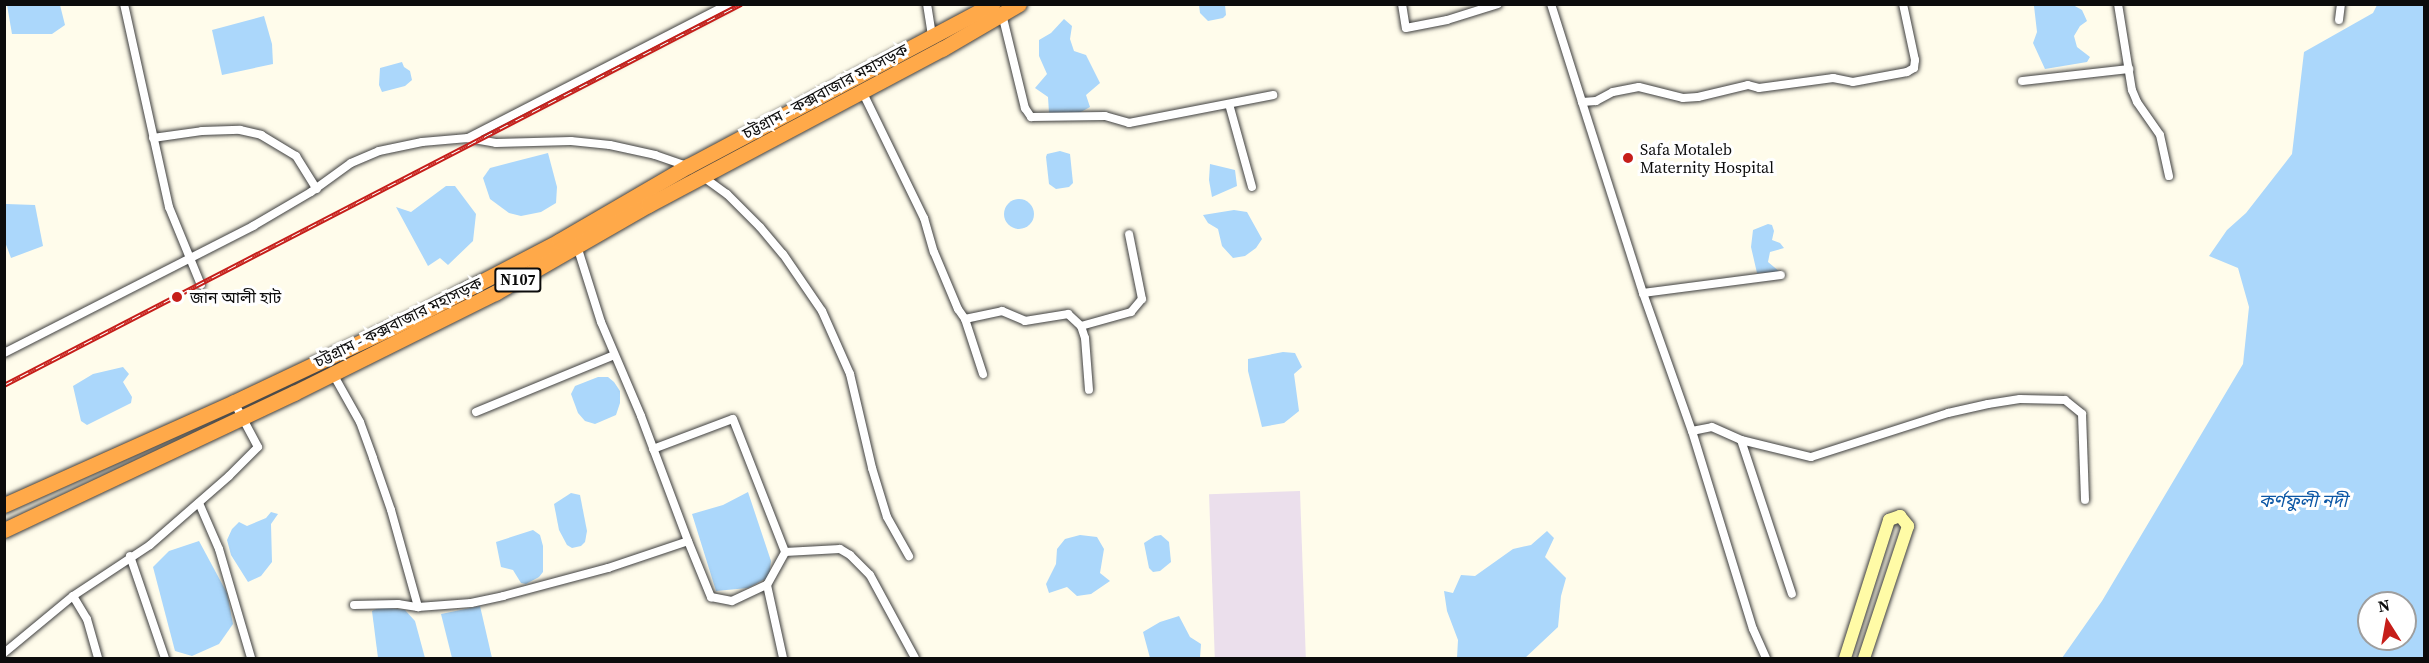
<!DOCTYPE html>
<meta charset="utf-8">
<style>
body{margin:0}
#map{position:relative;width:2429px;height:663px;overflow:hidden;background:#fffceb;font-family:"Source Serif 4","Noto Sans Bengali",serif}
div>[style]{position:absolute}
.industrial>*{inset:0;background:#ebdfec;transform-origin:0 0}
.water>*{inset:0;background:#abd7fb}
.round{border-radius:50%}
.roads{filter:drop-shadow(0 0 2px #3f3f3f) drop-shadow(0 0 2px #3f3f3f)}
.street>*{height:8px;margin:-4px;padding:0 4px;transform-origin:4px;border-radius:4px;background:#fff}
.secondary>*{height:12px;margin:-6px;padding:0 6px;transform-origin:6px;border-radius:6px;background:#fffba6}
.highway>*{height:15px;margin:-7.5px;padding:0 7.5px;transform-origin:7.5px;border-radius:7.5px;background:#ffa949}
.rail>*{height:5px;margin-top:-2.5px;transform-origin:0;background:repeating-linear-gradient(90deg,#fff 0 9px,#c61e1a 0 18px);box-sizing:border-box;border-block:2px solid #c61e1a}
.dots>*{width:16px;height:16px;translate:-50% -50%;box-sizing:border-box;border:3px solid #fff;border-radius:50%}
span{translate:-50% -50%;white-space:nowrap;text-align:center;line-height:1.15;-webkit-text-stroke:6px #fff;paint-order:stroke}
.shield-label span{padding:2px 4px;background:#fff;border:2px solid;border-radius:4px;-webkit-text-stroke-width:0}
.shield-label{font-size:15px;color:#0c0c0c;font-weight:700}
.street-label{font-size:16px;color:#0c0c0c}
.poi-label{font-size:16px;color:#0c0c0c}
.left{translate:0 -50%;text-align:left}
.water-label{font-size:18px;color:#0d58a6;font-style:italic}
.frame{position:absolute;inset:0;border:6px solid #0c0c0c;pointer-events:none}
.north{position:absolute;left:2357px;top:591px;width:60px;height:60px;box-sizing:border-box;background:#fff;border:2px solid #9e9e9e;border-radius:50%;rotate:349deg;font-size:16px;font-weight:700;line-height:24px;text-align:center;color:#0c0c0c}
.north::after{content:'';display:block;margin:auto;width:21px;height:27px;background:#c61e1a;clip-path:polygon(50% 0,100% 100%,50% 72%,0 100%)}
</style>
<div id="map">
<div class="industrial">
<i style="left:1300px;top:491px;width:167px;height:91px;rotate:88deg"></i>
</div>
<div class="water">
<i style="clip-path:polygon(7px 5px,60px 5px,65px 25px,52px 34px,12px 34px)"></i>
<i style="clip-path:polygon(1199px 5px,1225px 5px,1226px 15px,1223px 18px,1208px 21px,1200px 13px)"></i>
<i style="clip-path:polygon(2029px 5px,2073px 5px,2082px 10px,2087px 21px,2080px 26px,2074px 36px,2077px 47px,2090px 57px,2087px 62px,2045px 69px,2033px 43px,2037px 32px,2034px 6px)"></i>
<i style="clip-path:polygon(evenodd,2377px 5px,2424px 5px,2424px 658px,2062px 658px,2102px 601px,2243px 364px,2249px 307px,2238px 268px,2209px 256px,2227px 230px,2246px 213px,2292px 154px,2304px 52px,2373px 13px,2377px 5px,2369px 603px,2405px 603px,2405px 639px,2369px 639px,2369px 603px)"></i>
<i style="clip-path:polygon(264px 16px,272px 44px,273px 64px,222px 75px,212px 30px)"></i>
<i style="clip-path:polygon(1064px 19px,1072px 26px,1070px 39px,1074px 51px,1086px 55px,1100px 83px,1086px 95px,1090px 107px,1079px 113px,1049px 113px,1048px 97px,1035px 88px,1047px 74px,1039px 56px,1039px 40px,1051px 33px)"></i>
<i style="clip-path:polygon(402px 62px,404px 67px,410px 71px,412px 80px,405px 86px,382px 92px,379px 85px,380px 68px)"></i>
<i style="clip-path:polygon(1060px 151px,1070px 154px,1073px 183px,1069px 187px,1056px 189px,1049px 184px,1046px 157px,1047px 154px)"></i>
<i style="clip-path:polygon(548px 153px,557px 187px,556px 203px,541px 212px,521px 216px,509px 213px,490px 199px,483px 178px,490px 168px)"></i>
<i style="clip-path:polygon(1210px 164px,1235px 170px,1237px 186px,1212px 197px,1209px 180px)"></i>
<i style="clip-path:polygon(446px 186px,455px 186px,476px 214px,473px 241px,448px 265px,440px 258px,428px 266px,396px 207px,411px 212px)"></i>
<i class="round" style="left:1004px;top:199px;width:30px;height:30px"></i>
<i style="clip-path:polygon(6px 204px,35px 205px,43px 246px,11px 258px,5px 242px)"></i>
<i style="clip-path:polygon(1234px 210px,1247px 212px,1262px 239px,1256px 248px,1245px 256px,1233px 258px,1222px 246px,1218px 229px,1208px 223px,1203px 215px)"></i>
<i style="clip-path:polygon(1768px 224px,1772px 225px,1774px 231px,1772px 240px,1780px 243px,1784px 248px,1770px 252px,1768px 262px,1780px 272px,1757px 273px,1751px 247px,1753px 230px)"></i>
<i style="clip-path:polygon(1283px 352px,1295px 353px,1302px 367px,1294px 374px,1299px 411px,1284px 423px,1262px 427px,1248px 371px,1248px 359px)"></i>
<i style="clip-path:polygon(123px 367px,129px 374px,123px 382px,132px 397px,131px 403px,87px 425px,81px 421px,73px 386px,93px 374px)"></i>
<i style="clip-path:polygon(598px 377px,608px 377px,614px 382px,620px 391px,620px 403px,616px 415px,595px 424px,585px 421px,578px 413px,571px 394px,575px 386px)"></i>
<i style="clip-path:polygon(748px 492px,771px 561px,769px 577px,748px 588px,716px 591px,692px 514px,723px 505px)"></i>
<i style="clip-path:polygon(571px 493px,580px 495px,587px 531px,585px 542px,581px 546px,572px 548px,567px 545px,559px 530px,554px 504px)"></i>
<i style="clip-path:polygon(271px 512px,278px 514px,271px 524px,272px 562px,261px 576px,248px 582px,231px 555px,227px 540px,232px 529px,239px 522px,247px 526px,266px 518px)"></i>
<i style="clip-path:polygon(533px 530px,540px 535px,543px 546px,543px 572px,539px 577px,526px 584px,521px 583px,513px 570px,501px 567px,496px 542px)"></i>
<i style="clip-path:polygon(1547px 531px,1554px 538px,1545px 557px,1566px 578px,1561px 596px,1558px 627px,1525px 658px,1457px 658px,1458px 640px,1447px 611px,1444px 591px,1453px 593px,1461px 575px,1475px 576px,1513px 549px,1531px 545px)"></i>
<i style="clip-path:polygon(1080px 535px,1097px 537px,1104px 549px,1100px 573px,1110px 581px,1091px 594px,1077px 596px,1067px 587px,1049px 593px,1046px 584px,1056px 564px,1057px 549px,1065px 539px)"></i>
<i style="clip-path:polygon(1161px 535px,1169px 542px,1171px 562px,1160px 571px,1153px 572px,1149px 568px,1144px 543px,1155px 536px)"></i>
<i style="clip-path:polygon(199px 541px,227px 593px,233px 624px,219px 644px,192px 656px,175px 651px,153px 567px,169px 551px)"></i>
<i style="clip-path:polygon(480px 606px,492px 658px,452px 658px,441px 614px)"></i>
<i style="clip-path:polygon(380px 607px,405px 610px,415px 621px,425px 658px,378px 658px,372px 611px)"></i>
<i style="clip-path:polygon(1179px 616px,1190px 637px,1201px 644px,1200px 658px,1150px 658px,1143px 632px,1160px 622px)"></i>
</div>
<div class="roads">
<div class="street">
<i style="left:124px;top:4px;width:208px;rotate:77.5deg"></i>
<i style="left:169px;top:207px;width:84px;rotate:67.7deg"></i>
<i style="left:927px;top:4px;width:33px;rotate:81deg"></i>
<i style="left:1402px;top:4px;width:24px;rotate:81deg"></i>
<i style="left:1406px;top:28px;width:42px;rotate:-11deg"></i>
<i style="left:1447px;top:20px;width:53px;rotate:-17.4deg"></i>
<i style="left:1551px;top:4px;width:103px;rotate:72.4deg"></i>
<i style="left:1582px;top:102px;width:14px;rotate:-4deg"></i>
<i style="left:1596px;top:101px;width:19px;rotate:-28deg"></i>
<i style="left:1613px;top:92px;width:26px;rotate:-11deg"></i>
<i style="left:1639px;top:87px;width:45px;rotate:14deg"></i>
<i style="left:1683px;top:98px;width:15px;rotate:-4deg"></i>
<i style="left:1698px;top:97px;width:51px;rotate:-13.5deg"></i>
<i style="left:1748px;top:85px;width:11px;rotate:15deg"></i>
<i style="left:1759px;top:88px;width:75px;rotate:-7.7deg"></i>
<i style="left:1833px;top:78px;width:20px;rotate:11deg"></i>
<i style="left:1853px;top:82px;width:55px;rotate:-10.5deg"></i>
<i style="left:1907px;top:72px;width:8px;rotate:-30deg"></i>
<i style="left:1914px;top:68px;width:8px;rotate:-83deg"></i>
<i style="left:1915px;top:60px;width:57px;rotate:-102.1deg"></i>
<i style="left:2118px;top:4px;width:87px;rotate:80.8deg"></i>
<i style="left:2132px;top:90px;width:13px;rotate:67deg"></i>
<i style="left:2137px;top:102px;width:40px;rotate:55.1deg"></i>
<i style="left:2160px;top:135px;width:42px;rotate:77.6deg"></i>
<i style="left:1002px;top:14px;width:97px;rotate:76.3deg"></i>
<i style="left:1025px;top:108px;width:11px;rotate:56deg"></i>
<i style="left:1031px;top:117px;width:74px;rotate:-0.8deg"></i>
<i style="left:1105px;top:116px;width:25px;rotate:16deg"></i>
<i style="left:1129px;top:123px;width:147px;rotate:-11deg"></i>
<i style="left:2339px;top:20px;width:16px;rotate:-83deg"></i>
<i style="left:2022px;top:81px;width:108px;rotate:-6.4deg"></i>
<i style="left:861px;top:89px;width:144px;rotate:64deg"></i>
<i style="left:924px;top:218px;width:35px;rotate:74deg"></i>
<i style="left:934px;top:252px;width:62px;rotate:67.2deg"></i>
<i style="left:958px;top:309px;width:12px;rotate:55deg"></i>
<i style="left:965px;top:319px;width:38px;rotate:-12deg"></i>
<i style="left:1002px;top:311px;width:25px;rotate:23deg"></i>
<i style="left:1025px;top:321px;width:44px;rotate:-9.2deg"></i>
<i style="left:1068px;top:314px;width:18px;rotate:43deg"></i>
<i style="left:1081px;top:326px;width:13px;rotate:72deg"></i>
<i style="left:1085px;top:338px;width:52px;rotate:85.6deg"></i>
<i style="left:1582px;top:102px;width:201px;rotate:72.3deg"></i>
<i style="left:1643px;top:293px;width:139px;rotate:-7.4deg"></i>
<i style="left:1229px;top:104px;width:86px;rotate:74.5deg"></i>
<i style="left:153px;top:138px;width:49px;rotate:-8.1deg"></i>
<i style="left:202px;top:131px;width:38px;rotate:-2deg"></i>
<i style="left:240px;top:130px;width:22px;rotate:13deg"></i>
<i style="left:261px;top:135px;width:41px;rotate:31deg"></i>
<i style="left:296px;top:156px;width:39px;rotate:58deg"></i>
<i style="left:468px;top:138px;width:293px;rotate:-27.2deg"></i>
<i style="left:702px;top:176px;width:31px;rotate:36deg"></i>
<i style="left:727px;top:194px;width:47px;rotate:45deg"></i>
<i style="left:760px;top:227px;width:35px;rotate:50deg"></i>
<i style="left:783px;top:254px;width:69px;rotate:55.6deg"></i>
<i style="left:822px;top:311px;width:69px;rotate:66deg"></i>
<i style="left:850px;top:374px;width:97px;rotate:76.8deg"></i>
<i style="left:872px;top:468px;width:51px;rotate:73deg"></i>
<i style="left:887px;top:517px;width:45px;rotate:60.6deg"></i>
<i style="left:577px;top:246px;width:80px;rotate:72.5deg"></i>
<i style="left:601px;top:322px;width:102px;rotate:66.9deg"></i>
<i style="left:641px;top:416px;width:134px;rotate:69.4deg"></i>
<i style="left:1643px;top:293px;width:146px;rotate:70.5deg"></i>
<i style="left:1692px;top:431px;width:20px;rotate:-11deg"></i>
<i style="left:1712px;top:427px;width:32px;rotate:24deg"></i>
<i style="left:1741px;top:440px;width:72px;rotate:13.7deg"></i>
<i style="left:1811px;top:457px;width:144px;rotate:-17.8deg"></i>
<i style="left:1948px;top:413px;width:41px;rotate:-12.7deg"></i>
<i style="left:1988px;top:404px;width:32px;rotate:-9deg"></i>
<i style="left:2020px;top:399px;width:45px;rotate:1.3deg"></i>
<i style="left:2065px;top:400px;width:22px;rotate:39deg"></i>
<i style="left:2082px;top:414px;width:86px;rotate:88deg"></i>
<i style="left:965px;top:319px;width:58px;rotate:71.9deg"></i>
<i style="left:1081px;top:326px;width:52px;rotate:-15.6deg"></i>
<i style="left:1131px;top:312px;width:17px;rotate:-50deg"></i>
<i style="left:1142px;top:299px;width:66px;rotate:-101.3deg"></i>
<i style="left:4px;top:353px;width:280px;rotate:-27deg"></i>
<i style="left:253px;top:226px;width:67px;rotate:-30.4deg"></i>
<i style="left:311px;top:192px;width:49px;rotate:-35.9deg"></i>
<i style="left:351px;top:163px;width:30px;rotate:-23deg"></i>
<i style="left:379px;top:151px;width:44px;rotate:-11.8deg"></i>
<i style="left:422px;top:142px;width:46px;rotate:-5deg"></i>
<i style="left:468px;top:138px;width:28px;rotate:10deg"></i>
<i style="left:496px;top:143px;width:75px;rotate:-1.5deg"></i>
<i style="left:571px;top:141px;width:39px;rotate:6deg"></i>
<i style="left:610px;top:145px;width:46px;rotate:12.5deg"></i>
<i style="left:655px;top:155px;width:36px;rotate:19deg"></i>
<i style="left:333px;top:374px;width:55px;rotate:60.6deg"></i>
<i style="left:360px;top:422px;width:38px;rotate:70deg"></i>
<i style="left:373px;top:458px;width:55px;rotate:70.9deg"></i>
<i style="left:391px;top:510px;width:101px;rotate:74.4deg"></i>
<i style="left:418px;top:607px;width:53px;rotate:-4.3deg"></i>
<i style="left:471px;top:603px;width:33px;rotate:-12deg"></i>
<i style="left:503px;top:596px;width:109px;rotate:-14.9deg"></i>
<i style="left:608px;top:568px;width:84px;rotate:-18.6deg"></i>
<i style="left:688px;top:541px;width:61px;rotate:67.7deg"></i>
<i style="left:711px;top:597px;width:21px;rotate:11deg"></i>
<i style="left:732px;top:601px;width:38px;rotate:-25deg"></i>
<i style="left:767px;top:585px;width:38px;rotate:-61deg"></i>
<i style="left:476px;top:412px;width:149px;rotate:-22.4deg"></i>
<i style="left:1692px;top:431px;width:207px;rotate:72.9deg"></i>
<i style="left:1753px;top:629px;width:32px;rotate:66deg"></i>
<i style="left:1741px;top:440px;width:162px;rotate:71.7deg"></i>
<i style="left:653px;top:449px;width:85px;rotate:-20.6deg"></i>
<i style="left:733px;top:419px;width:143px;rotate:68.6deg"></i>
<i style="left:785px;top:552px;width:55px;rotate:-3.1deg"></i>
<i style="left:840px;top:549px;width:12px;rotate:31deg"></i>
<i style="left:850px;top:555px;width:28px;rotate:45deg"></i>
<i style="left:870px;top:575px;width:94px;rotate:61.5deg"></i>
<i style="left:199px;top:503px;width:50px;rotate:66.5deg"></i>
<i style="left:219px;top:549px;width:114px;rotate:73.6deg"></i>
<i style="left:130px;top:556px;width:108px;rotate:71.1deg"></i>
<i style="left:767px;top:585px;width:75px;rotate:77.6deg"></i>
<i style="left:73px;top:596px;width:27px;rotate:59deg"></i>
<i style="left:87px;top:619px;width:41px;rotate:74.2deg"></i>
<i style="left:354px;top:605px;width:44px;rotate:-1.3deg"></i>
<i style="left:398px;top:604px;width:20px;rotate:9deg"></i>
<i style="left:4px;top:653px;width:89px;rotate:-39.6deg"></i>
<i style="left:73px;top:596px;width:92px;rotate:-33.5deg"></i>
<i style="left:150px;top:545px;width:105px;rotate:-41.1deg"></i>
<i style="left:229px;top:476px;width:41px;rotate:-45deg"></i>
<i style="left:258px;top:447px;width:51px;rotate:-118.1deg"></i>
</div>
<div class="secondary">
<i style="left:1845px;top:658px;width:145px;rotate:-72.3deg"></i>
<i style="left:1889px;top:520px;width:12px;rotate:-20deg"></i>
<i style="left:1900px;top:516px;width:13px;rotate:51deg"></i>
<i style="left:1908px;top:526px;width:139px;rotate:108.4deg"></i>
</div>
<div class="highway">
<i style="left:4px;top:505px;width:252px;rotate:-24.1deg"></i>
<i style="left:234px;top:402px;width:197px;rotate:-25.3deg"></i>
<i style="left:412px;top:318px;width:166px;rotate:-27.6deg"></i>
<i style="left:559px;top:241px;width:149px;rotate:-30.2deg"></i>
<i style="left:688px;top:166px;width:345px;rotate:-28deg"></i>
<i style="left:4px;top:530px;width:321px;rotate:-25.3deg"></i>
<i style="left:294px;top:393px;width:225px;rotate:-26.5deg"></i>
<i style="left:495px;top:293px;width:177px;rotate:-29.9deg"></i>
<i style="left:648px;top:205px;width:333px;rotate:-28deg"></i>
<i style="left:942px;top:49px;width:89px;rotate:-30.3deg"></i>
</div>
</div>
<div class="rail">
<i style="left:4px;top:385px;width:830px;rotate:-27.34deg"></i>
</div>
<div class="dots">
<i style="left:1628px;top:158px;background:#c61e1a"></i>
<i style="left:177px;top:297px;background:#c61e1a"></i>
</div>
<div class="shield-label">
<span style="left:518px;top:280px">N107</span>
</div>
<div class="street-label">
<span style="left:825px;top:91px;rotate:-28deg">চট্টগ্রাম - কক্সবাজার মহাসড়ক</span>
<span style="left:398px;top:322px;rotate:-26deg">চট্টগ্রাম - কক্সবাজার মহাসড়ক</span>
</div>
<div class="poi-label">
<span class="left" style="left:1640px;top:158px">Safa Motaleb<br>Maternity Hospital</span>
<span class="left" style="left:190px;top:297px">জান আলী হাট</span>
</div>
<div class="water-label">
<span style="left:2303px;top:501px">কর্ণফুলী নদী</span>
</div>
<div class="frame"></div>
<div class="north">N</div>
</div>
